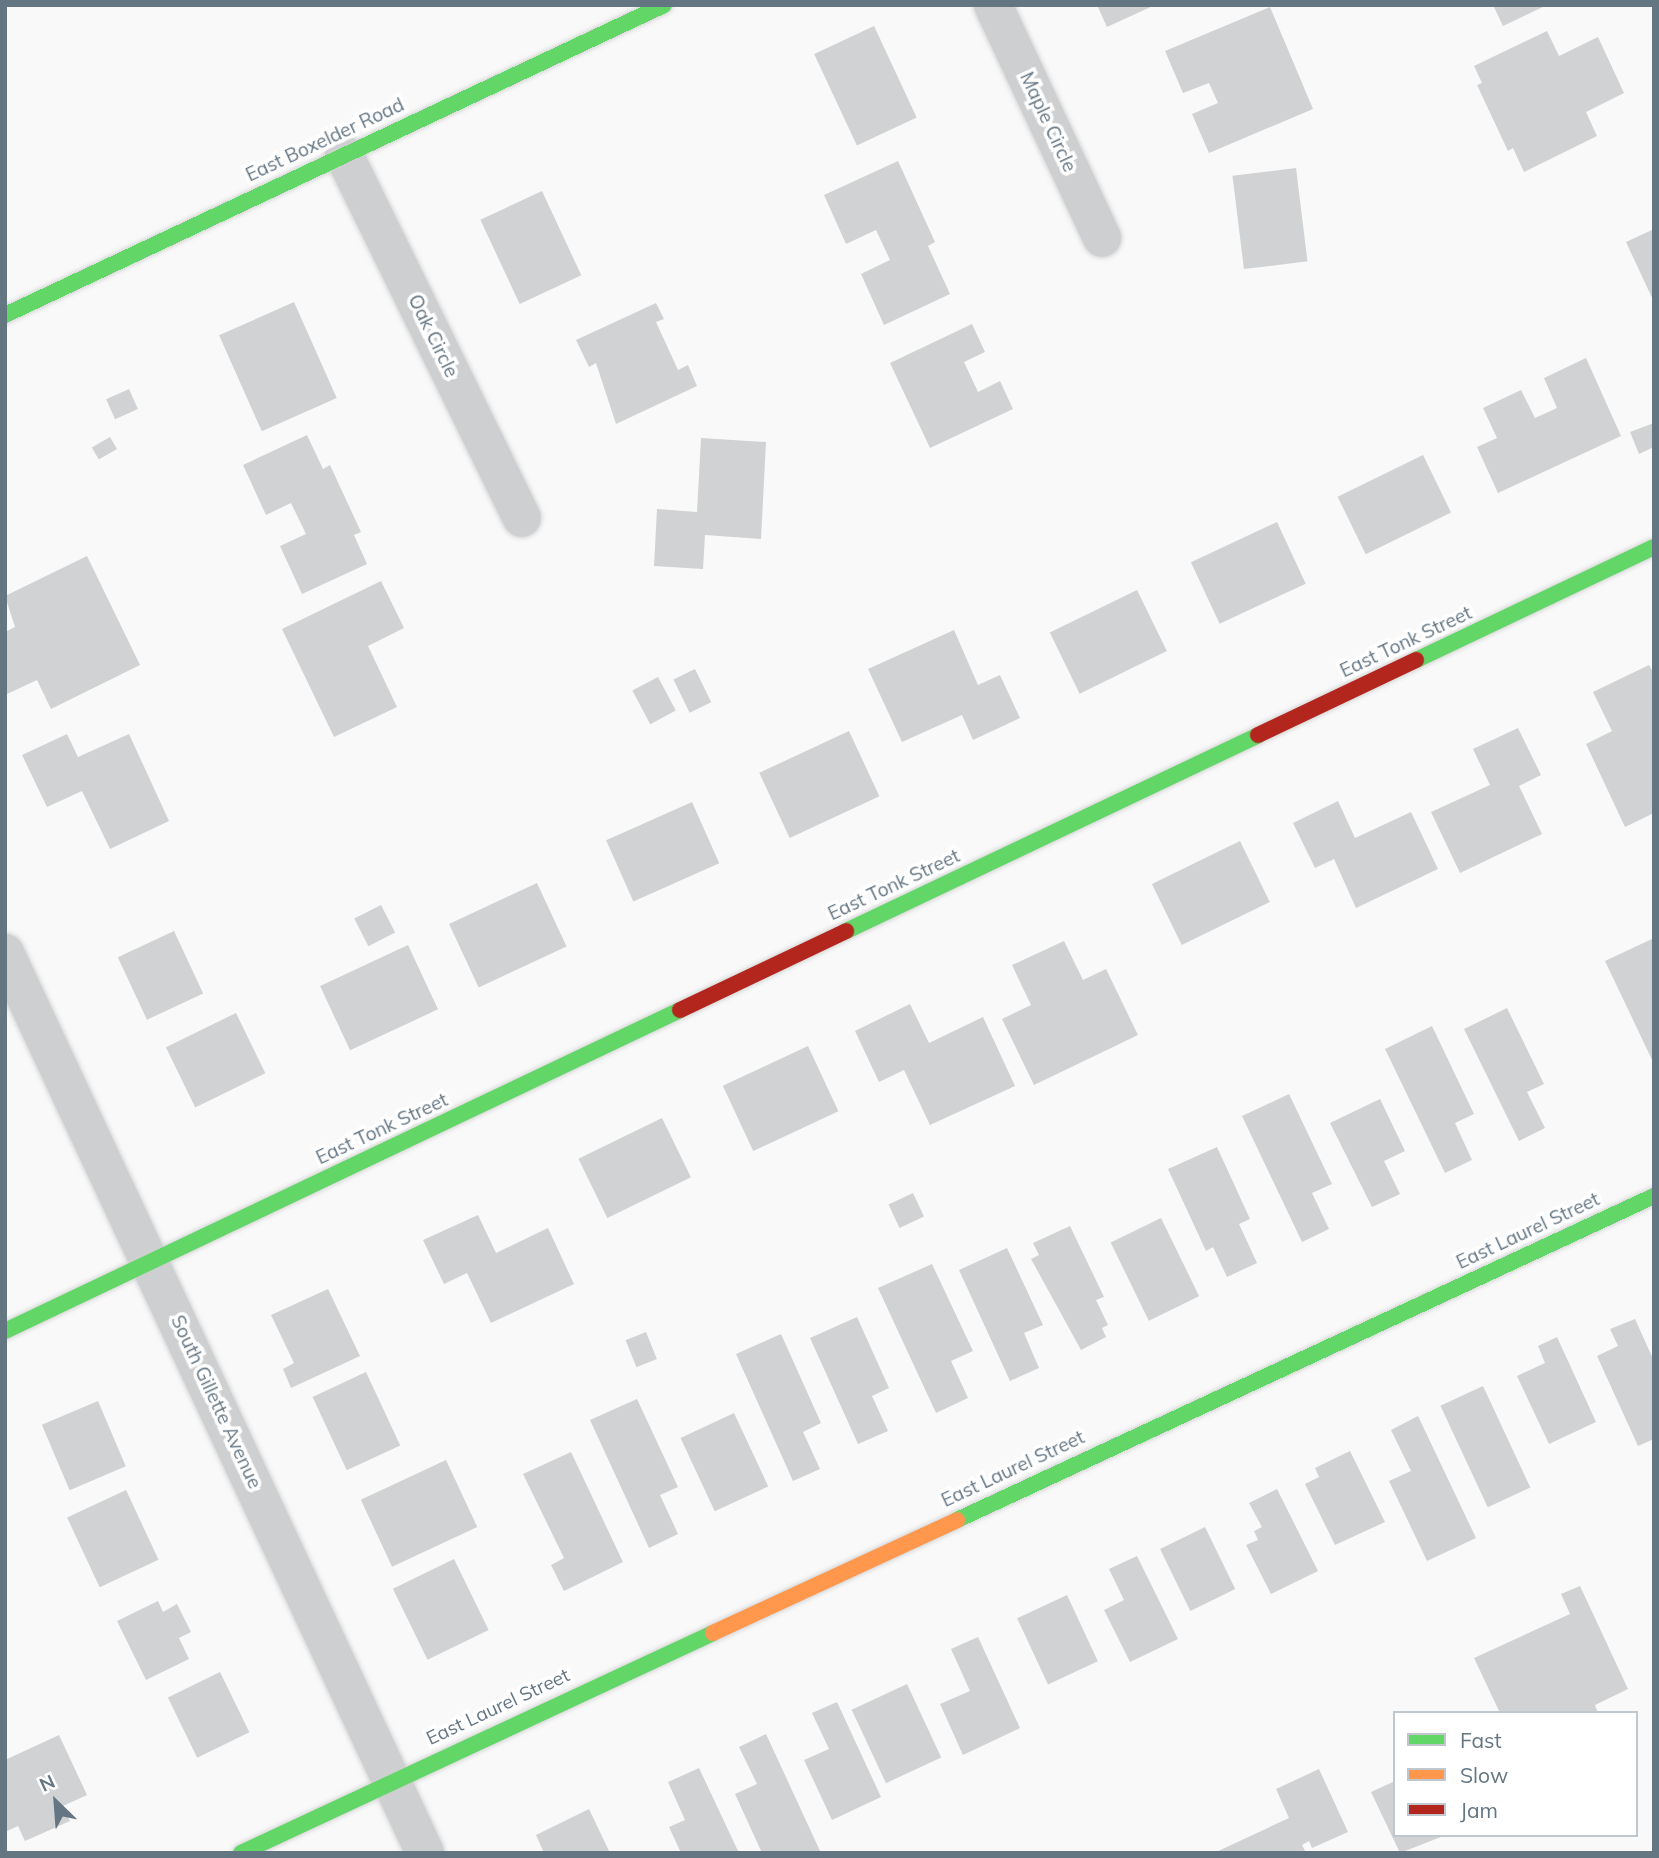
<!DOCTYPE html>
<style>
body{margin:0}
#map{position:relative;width:1659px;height:1858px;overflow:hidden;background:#f9f9f9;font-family:Mulish,sans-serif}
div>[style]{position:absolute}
.building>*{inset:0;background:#d0d2d3;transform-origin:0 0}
.roads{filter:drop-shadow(0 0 2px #d5d6d7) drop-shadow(0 0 2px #d5d6d7)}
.street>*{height:38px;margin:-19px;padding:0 19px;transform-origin:19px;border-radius:19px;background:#cecfd0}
.fast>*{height:16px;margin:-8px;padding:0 8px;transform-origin:8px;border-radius:8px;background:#63d668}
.slow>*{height:16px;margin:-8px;padding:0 8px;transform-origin:8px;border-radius:8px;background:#ff974d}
.jam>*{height:16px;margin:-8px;padding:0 8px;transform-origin:8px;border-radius:8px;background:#b3261e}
span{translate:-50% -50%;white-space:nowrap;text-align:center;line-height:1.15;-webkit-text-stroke:7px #fff;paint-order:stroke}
.street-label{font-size:19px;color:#657683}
.frame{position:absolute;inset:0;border:7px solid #657683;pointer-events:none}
.legend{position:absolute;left:1393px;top:1711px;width:245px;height:126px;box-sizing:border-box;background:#fff;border:2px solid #c1c8cd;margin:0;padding:9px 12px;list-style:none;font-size:21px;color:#657683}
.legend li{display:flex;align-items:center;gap:14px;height:35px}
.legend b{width:35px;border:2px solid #c1c8cd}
.north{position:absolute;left:21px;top:1767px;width:70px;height:70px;-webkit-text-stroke:5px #fff;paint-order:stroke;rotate:335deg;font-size:19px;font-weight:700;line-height:28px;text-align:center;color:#657683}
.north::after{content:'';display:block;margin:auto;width:24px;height:32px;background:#657683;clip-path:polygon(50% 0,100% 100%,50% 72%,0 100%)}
</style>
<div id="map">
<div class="building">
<i style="clip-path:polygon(1097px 5px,1155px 5px,1107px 27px)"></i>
<i style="clip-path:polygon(1493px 5px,1547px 5px,1503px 26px)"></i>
<i style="clip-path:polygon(1270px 7px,1313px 109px,1209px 153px,1192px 114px,1218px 103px,1209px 83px,1183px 93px,1165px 51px)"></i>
<i style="left:874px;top:26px;width:101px;height:66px;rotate:65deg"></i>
<i style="clip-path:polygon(1547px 31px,1559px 56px,1598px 37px,1624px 93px,1586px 112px,1597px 136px,1524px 172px,1513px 148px,1508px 151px,1477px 85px,1482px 83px,1474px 66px)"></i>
<i style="clip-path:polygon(898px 161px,935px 242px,928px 246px,950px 294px,884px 325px,861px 274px,890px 260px,876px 230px,846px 244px,824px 195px)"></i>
<i style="left:1296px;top:168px;width:94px;height:64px;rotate:83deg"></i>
<i style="left:542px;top:191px;width:93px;height:68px;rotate:65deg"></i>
<i style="clip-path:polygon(1654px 229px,1654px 302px,1626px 242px)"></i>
<i style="left:294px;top:302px;width:105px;height:82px;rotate:66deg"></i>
<i style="clip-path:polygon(656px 303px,664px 319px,656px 322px,678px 370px,688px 365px,697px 386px,616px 424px,596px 363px,589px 367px,576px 340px)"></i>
<i style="clip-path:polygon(972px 324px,985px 352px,964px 362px,978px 392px,1000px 381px,1013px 409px,930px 448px,890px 363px)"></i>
<i style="clip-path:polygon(1586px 358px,1621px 436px,1498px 493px,1477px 447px,1497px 438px,1483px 408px,1521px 390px,1535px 418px,1557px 408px,1544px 378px)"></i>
<i style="left:129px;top:389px;width:22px;height:25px;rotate:66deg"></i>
<i style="clip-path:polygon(1654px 423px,1654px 447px,1639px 454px,1630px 432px)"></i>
<i style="clip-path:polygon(307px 435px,323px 469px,330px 465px,361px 532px,354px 535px,367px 564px,302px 594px,280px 546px,306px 534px,291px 503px,266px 515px,243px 465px)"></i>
<i style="left:110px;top:437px;width:14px;height:21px;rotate:60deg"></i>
<i style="clip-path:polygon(701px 438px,766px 442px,761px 539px,705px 535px,703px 569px,654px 566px,657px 509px,697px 512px)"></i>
<i style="left:1423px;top:455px;width:64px;height:95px;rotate:64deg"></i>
<i style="left:1277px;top:522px;width:68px;height:95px;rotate:65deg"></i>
<i style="clip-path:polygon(87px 556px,140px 665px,51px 709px,37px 680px,5px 695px,5px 632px,15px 627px,5px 596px)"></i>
<i style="clip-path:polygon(381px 581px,404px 628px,368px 646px,397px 707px,334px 737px,282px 629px)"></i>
<i style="left:1137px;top:590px;width:68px;height:97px;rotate:64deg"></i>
<i style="clip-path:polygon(954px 630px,978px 685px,1000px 675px,1020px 718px,973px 740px,962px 715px,902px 742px,868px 669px)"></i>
<i style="clip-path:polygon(1649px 665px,1654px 674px,1654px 813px,1625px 827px,1586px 744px,1612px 731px,1593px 692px)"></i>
<i style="left:695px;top:669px;width:37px;height:24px;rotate:64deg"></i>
<i style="left:658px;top:677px;width:38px;height:29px;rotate:62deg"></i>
<i style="clip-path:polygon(1518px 728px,1541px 775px,1519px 786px,1542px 834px,1460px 873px,1431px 812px,1490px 785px,1473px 749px)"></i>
<i style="left:849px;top:731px;width:72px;height:99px;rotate:65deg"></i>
<i style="clip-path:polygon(67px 734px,78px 757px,129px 734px,169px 821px,110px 849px,82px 791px,47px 807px,22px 755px)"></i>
<i style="clip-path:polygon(1338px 801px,1355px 838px,1411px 812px,1438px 869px,1356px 908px,1334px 859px,1315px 868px,1293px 823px)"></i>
<i style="left:692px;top:802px;width:67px;height:94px;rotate:66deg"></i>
<i style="left:1240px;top:841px;width:68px;height:98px;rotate:64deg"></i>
<i style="left:537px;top:883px;width:70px;height:97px;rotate:65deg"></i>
<i style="left:381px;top:905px;width:31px;height:30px;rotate:63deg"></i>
<i style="left:174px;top:931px;width:69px;height:62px;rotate:65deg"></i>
<i style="clip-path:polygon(1654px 938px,1654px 1064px,1605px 961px)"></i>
<i style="clip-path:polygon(1064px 941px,1083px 980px,1106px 969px,1138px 1035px,1034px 1085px,1002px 1019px,1031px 1005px,1012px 965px)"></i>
<i style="left:408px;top:945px;width:71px;height:97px;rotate:65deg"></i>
<i style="clip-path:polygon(910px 1004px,929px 1043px,983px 1017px,1015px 1086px,930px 1125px,904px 1070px,879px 1082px,855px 1031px)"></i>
<i style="clip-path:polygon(1507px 1008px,1544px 1084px,1527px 1092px,1545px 1128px,1519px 1141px,1464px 1029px)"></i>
<i style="left:236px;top:1013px;width:67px;height:78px;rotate:64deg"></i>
<i style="clip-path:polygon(1432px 1026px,1474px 1114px,1455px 1123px,1472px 1160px,1445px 1173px,1385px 1049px)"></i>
<i style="left:808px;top:1046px;width:72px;height:94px;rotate:65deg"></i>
<i style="clip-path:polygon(1289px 1094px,1332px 1184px,1312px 1193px,1329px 1229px,1302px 1242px,1242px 1116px)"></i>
<i style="clip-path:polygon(1380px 1099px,1405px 1151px,1384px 1161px,1400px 1194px,1372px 1207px,1330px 1123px)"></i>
<i style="left:662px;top:1118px;width:66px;height:93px;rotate:64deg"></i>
<i style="clip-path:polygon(1217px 1147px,1250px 1219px,1239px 1224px,1257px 1263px,1227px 1277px,1213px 1247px,1206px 1251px,1168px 1169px)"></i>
<i style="left:913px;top:1193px;width:26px;height:27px;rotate:65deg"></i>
<i style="clip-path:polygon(478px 1215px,496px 1253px,548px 1228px,574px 1284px,491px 1323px,467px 1273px,444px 1284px,423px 1240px)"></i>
<i style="left:1161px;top:1218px;width:87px;height:56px;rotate:64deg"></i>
<i style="clip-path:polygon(1070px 1226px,1104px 1297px,1096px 1300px,1108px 1325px,1102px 1328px,1106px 1337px,1081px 1350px,1031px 1259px,1039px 1255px,1033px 1243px)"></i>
<i style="clip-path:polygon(1007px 1248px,1043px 1325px,1024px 1333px,1039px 1368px,1010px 1381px,959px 1270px)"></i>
<i style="clip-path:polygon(932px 1264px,973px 1351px,951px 1361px,968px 1398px,936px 1413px,878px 1288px)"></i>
<i style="clip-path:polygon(328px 1289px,360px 1356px,291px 1388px,283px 1369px,294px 1363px,271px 1315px)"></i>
<i style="clip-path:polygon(857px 1317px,889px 1388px,872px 1396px,888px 1431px,858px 1444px,810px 1338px)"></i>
<i style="clip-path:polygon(1635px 1319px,1654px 1361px,1654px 1439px,1638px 1446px,1597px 1356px,1618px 1346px,1610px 1329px)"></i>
<i style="left:646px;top:1332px;width:29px;height:22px;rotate:68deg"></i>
<i style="clip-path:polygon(781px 1334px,821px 1423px,803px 1432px,820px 1469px,793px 1481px,736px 1354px)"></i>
<i style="clip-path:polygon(1557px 1337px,1596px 1422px,1549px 1444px,1517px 1376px,1545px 1363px,1538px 1346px)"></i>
<i style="left:366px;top:1372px;width:81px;height:59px;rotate:65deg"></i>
<i style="left:1483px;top:1386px;width:112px;height:47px;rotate:65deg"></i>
<i style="clip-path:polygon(637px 1399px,678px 1487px,660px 1495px,678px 1534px,649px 1548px,590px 1420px)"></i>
<i style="left:98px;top:1401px;width:71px;height:61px;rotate:67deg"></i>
<i style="left:734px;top:1413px;width:81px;height:59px;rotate:65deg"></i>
<i style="clip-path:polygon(1418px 1416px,1476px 1538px,1427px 1561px,1389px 1481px,1411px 1471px,1391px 1430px)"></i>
<i style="clip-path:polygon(1350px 1451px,1385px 1522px,1335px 1545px,1305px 1484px,1319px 1477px,1315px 1468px)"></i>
<i style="clip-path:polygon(571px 1452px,623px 1562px,564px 1591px,551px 1565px,564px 1558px,523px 1474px)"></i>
<i style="left:446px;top:1460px;width:74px;height:94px;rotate:65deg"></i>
<i style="clip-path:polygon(1277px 1489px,1318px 1571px,1271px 1594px,1246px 1545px,1258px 1540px,1254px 1531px,1262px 1527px,1249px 1503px)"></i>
<i style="left:126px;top:1490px;width:77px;height:65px;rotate:65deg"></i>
<i style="left:1205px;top:1527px;width:69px;height:50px;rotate:64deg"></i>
<i style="clip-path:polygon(1137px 1556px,1178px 1639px,1130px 1662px,1104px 1610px,1124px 1600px,1109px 1569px)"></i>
<i style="left:454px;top:1559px;width:79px;height:68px;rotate:64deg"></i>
<i style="clip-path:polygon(1580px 1586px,1628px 1689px,1595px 1705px,1598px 1713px,1500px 1713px,1474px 1658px,1570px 1614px,1561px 1594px)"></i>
<i style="left:1067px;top:1595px;width:73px;height:55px;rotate:65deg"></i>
<i style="clip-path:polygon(158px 1601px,163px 1612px,177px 1604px,191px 1632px,179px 1638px,189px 1659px,146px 1680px,117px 1621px)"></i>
<i style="clip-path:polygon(978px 1637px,1020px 1728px,963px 1755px,940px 1704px,970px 1691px,951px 1649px)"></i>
<i style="left:220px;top:1672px;width:67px;height:58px;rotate:64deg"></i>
<i style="left:907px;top:1684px;width:81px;height:61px;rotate:65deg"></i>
<i style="clip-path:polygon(837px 1702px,881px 1797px,832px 1820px,804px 1760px,829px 1749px,812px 1713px)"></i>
<i style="clip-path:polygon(766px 1734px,821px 1853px,762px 1853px,735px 1794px,757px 1784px,739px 1747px)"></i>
<i style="clip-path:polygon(59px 1735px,87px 1795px,63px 1806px,70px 1821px,25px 1841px,18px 1826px,5px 1832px,5px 1760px)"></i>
<i style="clip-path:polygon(699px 1768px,739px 1853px,681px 1853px,669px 1827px,685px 1820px,668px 1782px)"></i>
<i style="clip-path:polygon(1319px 1769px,1348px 1832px,1312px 1848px,1309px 1841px,1302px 1845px,1306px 1853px,1214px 1853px,1289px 1818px,1276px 1789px)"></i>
<i style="clip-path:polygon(1395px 1781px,1395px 1835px,1446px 1835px,1400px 1853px,1371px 1792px)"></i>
<i style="clip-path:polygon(589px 1809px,610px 1853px,544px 1853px,536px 1835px)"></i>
</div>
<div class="roads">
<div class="street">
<i style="left:993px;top:5px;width:257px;rotate:64.9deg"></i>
<i style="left:344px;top:155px;width:404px;rotate:63.9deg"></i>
<i style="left:5px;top:953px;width:993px;rotate:64.98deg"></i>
</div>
<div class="fast">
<i style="left:5px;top:315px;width:728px;rotate:-25.19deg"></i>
<i style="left:1416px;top:660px;width:263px;rotate:-25.4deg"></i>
<i style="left:846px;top:931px;width:456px;rotate:-25.4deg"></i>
<i style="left:5px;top:1331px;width:747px;rotate:-25.43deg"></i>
<i style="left:957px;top:1520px;width:769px;rotate:-24.93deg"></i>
<i style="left:241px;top:1853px;width:521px;rotate:-24.99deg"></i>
</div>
<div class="slow">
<i style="left:713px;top:1633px;width:269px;rotate:-24.8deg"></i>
</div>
<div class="jam">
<i style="left:1258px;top:735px;width:175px;rotate:-25.4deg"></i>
<i style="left:680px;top:1010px;width:184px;rotate:-25.4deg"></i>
</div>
</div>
<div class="street-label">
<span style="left:1048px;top:122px;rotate:65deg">Maple Circle</span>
<span style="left:325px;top:140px;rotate:-25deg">East Boxelder Road</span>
<span style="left:433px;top:336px;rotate:64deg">Oak Circle</span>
<span style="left:1406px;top:642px;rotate:-25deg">East Tonk Street</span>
<span style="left:894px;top:885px;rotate:-25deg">East Tonk Street</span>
<span style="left:382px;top:1129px;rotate:-25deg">East Tonk Street</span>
<span style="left:1528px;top:1231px;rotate:-25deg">East Laurel Street</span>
<span style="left:216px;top:1402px;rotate:65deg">South Gillette Avenue</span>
<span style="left:1013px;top:1469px;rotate:-25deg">East Laurel Street</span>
<span style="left:498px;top:1707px;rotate:-25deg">East Laurel Street</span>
</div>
<div class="frame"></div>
<ul class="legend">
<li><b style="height:9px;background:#63d668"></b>Fast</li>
<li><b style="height:9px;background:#ff974d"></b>Slow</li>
<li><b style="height:9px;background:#b3261e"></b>Jam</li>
</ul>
<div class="north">N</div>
</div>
